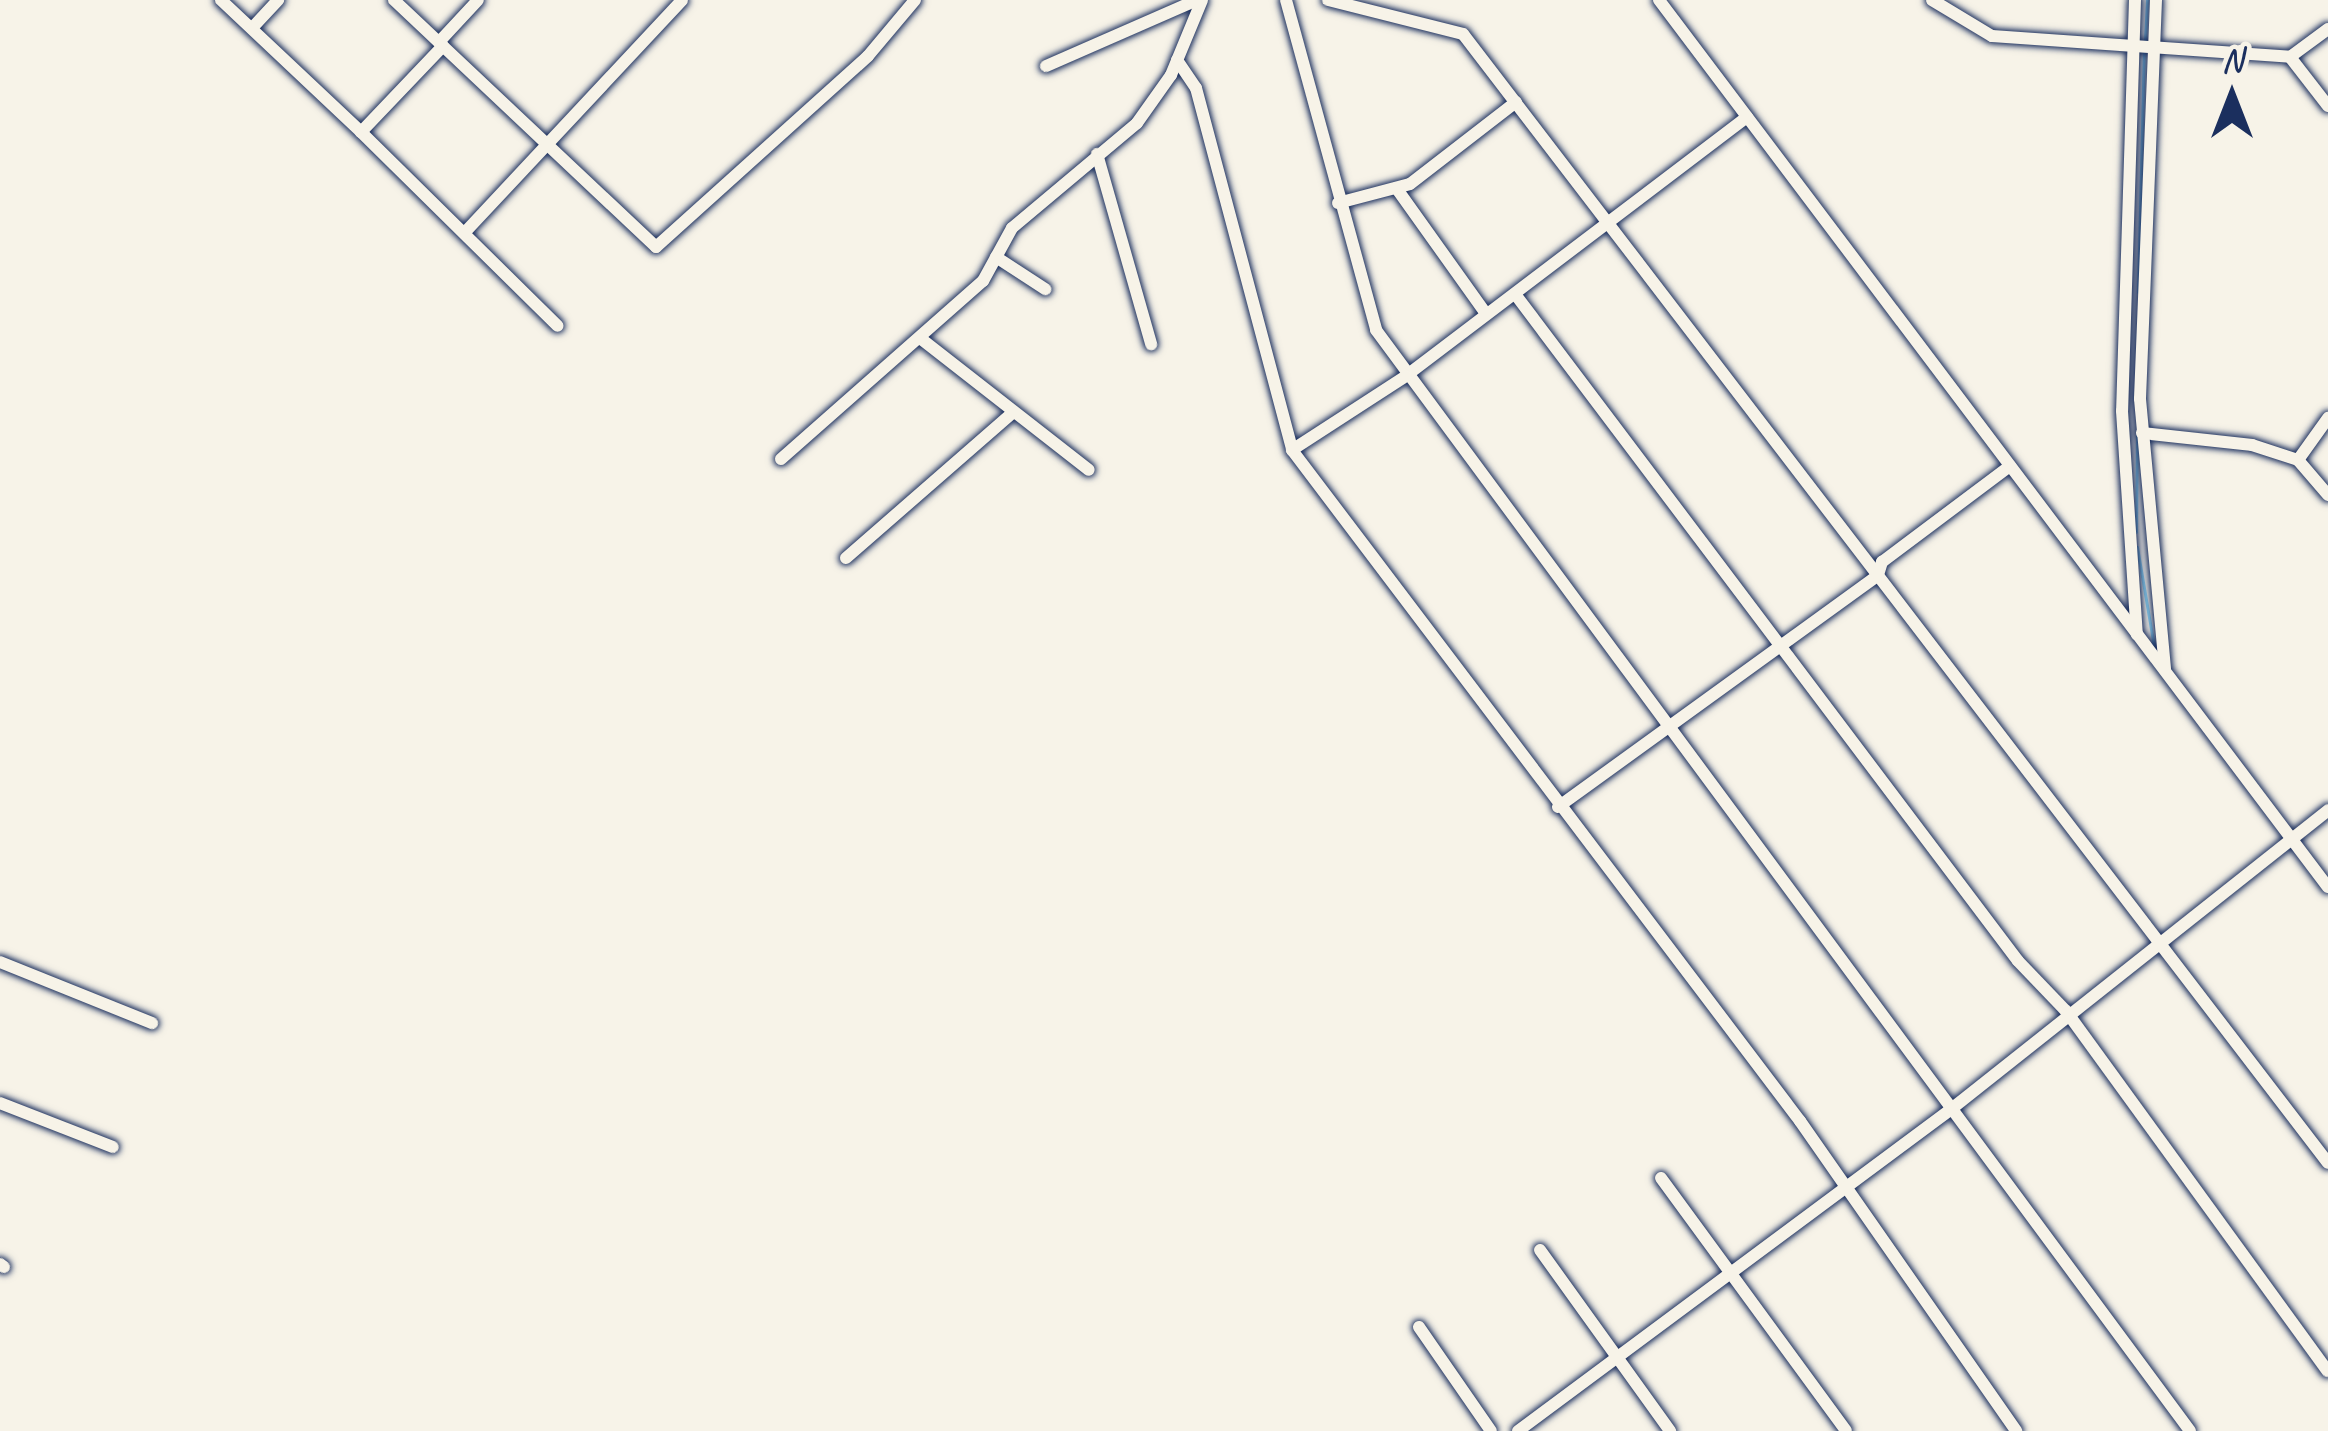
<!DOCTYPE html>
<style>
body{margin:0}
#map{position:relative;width:2328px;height:1431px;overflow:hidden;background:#f7f3e8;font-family:Caveat,sans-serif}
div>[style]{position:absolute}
.stream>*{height:3px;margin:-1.5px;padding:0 1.5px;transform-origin:1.5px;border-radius:1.5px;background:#8fd3f0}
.roads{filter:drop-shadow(0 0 3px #1b2f5e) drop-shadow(0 0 3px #1b2f5e)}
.street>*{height:12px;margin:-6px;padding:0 6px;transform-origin:6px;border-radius:6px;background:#f7f3e8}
span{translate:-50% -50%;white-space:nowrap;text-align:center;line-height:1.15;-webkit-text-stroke:12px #f7f3e8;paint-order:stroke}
.north{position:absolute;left:2172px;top:36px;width:120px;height:120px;-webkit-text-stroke:9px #f7f3e8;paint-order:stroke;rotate:0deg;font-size:33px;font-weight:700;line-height:48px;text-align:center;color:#1b2f5e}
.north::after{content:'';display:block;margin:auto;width:42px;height:54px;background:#1b2f5e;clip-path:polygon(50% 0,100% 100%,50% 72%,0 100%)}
</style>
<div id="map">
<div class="stream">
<i style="left:2145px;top:40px;width:40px;rotate:-87.1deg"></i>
<i style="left:2138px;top:292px;width:242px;rotate:-88.6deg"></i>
<i style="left:2136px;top:532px;width:98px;rotate:-89.4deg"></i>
<i style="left:2137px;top:547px;width:100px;rotate:80.3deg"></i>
</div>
<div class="roads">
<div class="street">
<i style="left:221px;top:0;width:192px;rotate:43.3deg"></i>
<i style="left:394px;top:0;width:360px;rotate:43.3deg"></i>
<i style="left:656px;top:247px;width:285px;rotate:-42deg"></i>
<i style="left:868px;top:56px;width:73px;rotate:-50deg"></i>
<i style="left:1286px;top:0;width:342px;rotate:74.7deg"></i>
<i style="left:1376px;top:330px;width:1369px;rotate:53.52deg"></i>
<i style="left:1328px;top:0;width:139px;rotate:14.1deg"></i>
<i style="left:1463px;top:34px;width:1422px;rotate:52.54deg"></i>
<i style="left:1659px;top:0;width:1111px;rotate:52.98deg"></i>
<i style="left:1932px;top:0;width:70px;rotate:31deg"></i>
<i style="left:1992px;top:36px;width:299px;rotate:4deg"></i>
<i style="left:2290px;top:57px;width:47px;rotate:-36.4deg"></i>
<i style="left:2135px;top:0;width:411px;rotate:91.8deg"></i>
<i style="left:2122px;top:411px;width:224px;rotate:86.2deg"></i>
<i style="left:2156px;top:0;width:399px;rotate:92.3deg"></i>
<i style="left:2140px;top:399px;width:271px;rotate:84.7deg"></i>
<i style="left:253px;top:27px;width:37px;rotate:-47deg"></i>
<i style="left:439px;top:42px;width:57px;rotate:-47.1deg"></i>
<i style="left:443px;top:46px;width:119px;rotate:133.6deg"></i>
<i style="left:361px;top:132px;width:276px;rotate:44.6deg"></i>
<i style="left:2290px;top:57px;width:62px;rotate:52.2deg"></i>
<i style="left:1177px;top:60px;width:34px;rotate:56deg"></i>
<i style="left:1196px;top:88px;width:375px;rotate:75.1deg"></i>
<i style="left:1046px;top:66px;width:165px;rotate:-23.6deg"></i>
<i style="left:1747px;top:117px;width:428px;rotate:142.8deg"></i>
<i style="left:1406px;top:376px;width:136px;rotate:147deg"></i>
<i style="left:1292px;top:450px;width:842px;rotate:52.87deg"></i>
<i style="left:1800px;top:1121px;width:378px;rotate:55.1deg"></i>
<i style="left:1097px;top:154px;width:198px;rotate:74.1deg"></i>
<i style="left:1397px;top:189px;width:153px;rotate:54.5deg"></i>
<i style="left:1338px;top:203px;width:74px;rotate:-14.8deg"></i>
<i style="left:1410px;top:184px;width:134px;rotate:-37.7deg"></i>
<i style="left:468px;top:229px;width:313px;rotate:-46.9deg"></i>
<i style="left:996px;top:257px;width:59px;rotate:33.1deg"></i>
<i style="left:1515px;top:294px;width:835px;rotate:52.98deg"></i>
<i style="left:2018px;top:961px;width:69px;rotate:46.2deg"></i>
<i style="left:2066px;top:1011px;width:445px;rotate:54deg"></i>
<i style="left:920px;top:338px;width:214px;rotate:38deg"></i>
<i style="left:2142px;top:433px;width:111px;rotate:6.2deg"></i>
<i style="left:2252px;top:445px;width:48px;rotate:18.1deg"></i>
<i style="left:2298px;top:460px;width:46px;rotate:49.4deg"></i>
<i style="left:781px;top:459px;width:269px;rotate:-41.4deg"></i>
<i style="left:983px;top:281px;width:60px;rotate:-61.3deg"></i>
<i style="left:1012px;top:228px;width:163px;rotate:-40deg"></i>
<i style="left:1137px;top:123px;width:59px;rotate:-54.7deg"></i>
<i style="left:1171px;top:75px;width:81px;rotate:-67.5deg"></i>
<i style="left:2298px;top:460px;width:52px;rotate:-54.5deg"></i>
<i style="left:846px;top:558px;width:218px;rotate:-41.1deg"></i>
<i style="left:1558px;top:807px;width:395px;rotate:-35.9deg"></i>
<i style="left:1878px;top:575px;width:14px;rotate:-73deg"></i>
<i style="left:1882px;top:562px;width:160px;rotate:-36.9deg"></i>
<i style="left:0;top:962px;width:164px;rotate:21.9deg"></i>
<i style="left:0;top:1103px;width:121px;rotate:21.3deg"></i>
<i style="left:1661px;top:1178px;width:313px;rotate:53.8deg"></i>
<i style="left:1540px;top:1250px;width:223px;rotate:54.3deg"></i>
<i style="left:0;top:1264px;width:5px;rotate:37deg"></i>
<i style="left:1419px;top:1327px;width:126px;rotate:55.3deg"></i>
<i style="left:1518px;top:1431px;width:538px;rotate:-36.61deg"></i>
<i style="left:1950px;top:1110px;width:483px;rotate:-38.4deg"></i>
</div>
</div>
<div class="north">N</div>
</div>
